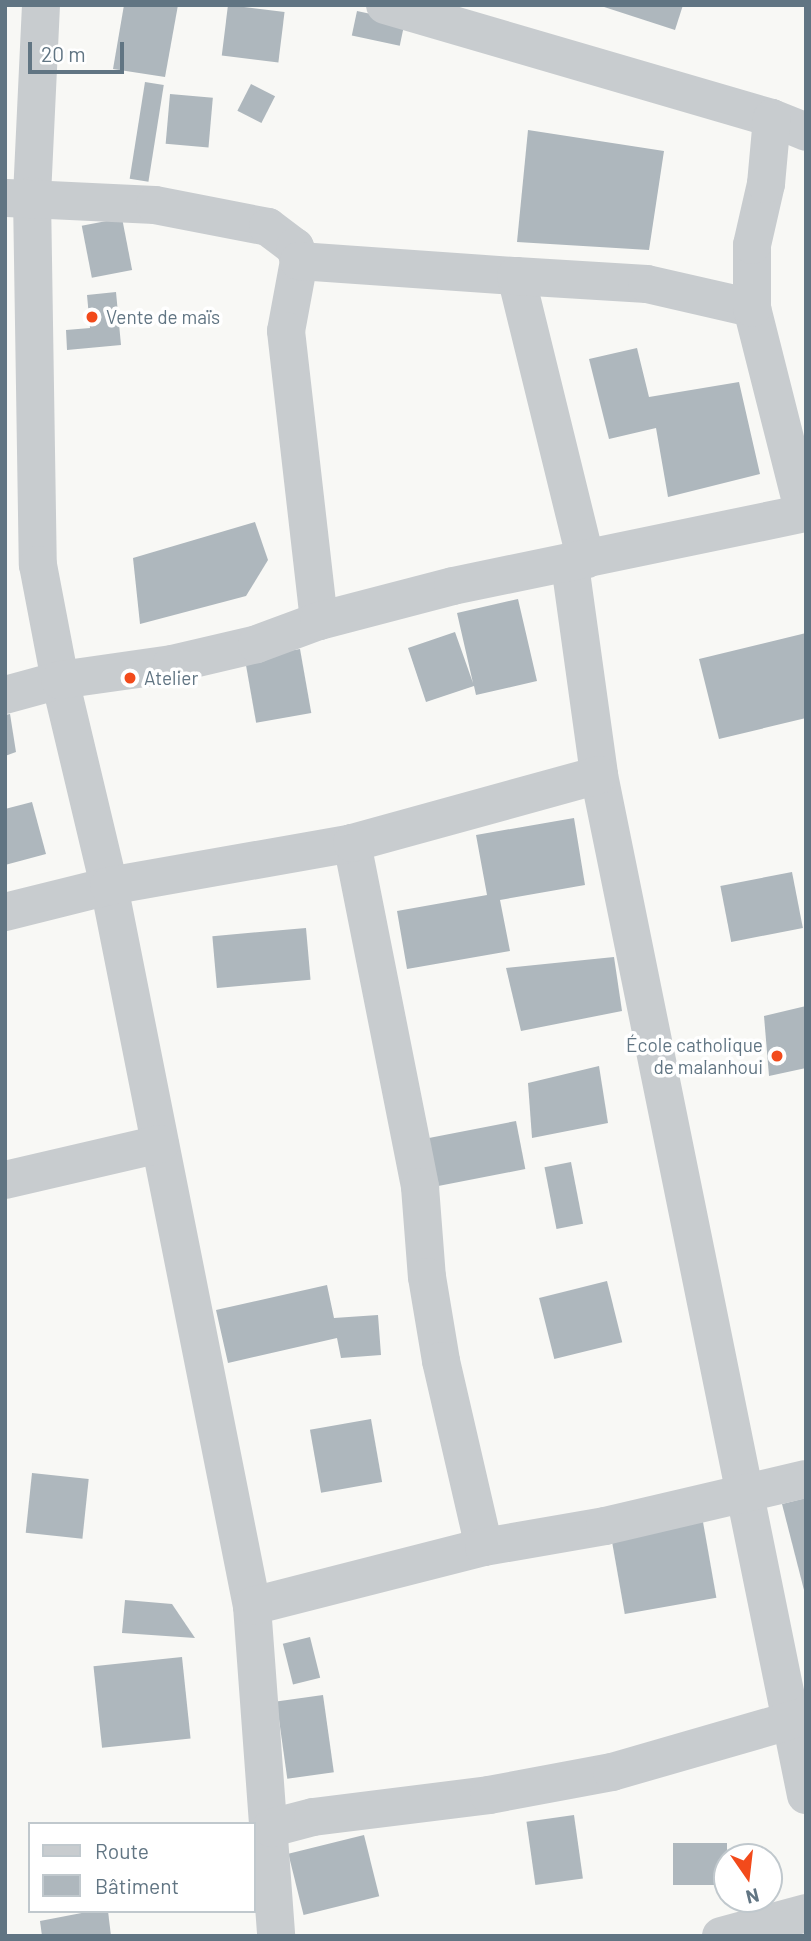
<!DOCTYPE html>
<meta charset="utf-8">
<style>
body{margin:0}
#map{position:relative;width:811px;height:1941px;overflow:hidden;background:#f8f8f5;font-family:Barlow,sans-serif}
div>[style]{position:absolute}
.building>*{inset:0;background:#aeb7bd;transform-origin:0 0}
.minor>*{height:38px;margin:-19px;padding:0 19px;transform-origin:19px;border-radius:19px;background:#c8cccf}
.dots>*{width:19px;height:19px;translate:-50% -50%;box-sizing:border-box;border:4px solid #fff;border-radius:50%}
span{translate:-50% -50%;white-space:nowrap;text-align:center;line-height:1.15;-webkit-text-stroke:7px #fff;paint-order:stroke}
.poi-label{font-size:19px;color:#617583}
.left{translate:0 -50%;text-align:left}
.right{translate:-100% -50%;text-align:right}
.frame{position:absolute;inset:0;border:7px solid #617583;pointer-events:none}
.legend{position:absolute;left:28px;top:1822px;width:228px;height:91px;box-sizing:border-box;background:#fff;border:2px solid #c0c8cd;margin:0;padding:9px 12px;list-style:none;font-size:21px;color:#617583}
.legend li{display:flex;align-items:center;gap:14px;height:35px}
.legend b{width:35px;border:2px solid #c0c8cd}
.north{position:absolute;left:713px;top:1843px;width:70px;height:70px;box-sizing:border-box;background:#fff;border:2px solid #c0c8cd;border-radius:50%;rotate:166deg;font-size:19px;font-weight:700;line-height:28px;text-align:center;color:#617583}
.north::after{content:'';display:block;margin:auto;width:24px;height:32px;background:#f24a1b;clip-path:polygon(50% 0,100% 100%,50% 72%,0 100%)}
.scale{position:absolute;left:28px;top:42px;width:96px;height:32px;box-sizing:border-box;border:4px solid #617583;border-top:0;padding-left:9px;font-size:21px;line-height:24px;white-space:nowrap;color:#617583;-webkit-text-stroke:5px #fff;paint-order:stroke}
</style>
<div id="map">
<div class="building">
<i style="clip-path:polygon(124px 5px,178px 5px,165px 77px,113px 69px)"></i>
<i style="left:228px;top:5px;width:57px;height:51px;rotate:7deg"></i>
<i style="clip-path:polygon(598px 5px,683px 5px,675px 30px)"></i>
<i style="left:357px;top:11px;width:49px;height:25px;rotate:12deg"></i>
<i style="left:145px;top:82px;width:19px;height:98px;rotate:9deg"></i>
<i style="left:251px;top:84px;width:27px;height:30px;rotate:27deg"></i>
<i style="left:170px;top:94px;width:43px;height:50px;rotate:5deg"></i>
<i style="clip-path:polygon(528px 130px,664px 151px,649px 250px,517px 242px)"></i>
<i style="left:122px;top:218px;width:53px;height:41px;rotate:79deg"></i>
<i style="clip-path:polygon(116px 292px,121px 345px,67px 350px,66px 330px,90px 328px,87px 295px)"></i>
<i style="clip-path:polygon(637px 348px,649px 397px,739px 382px,760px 474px,668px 497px,656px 428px,609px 439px,589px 359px)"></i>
<i style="clip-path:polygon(255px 522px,268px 560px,246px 596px,140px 624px,133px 558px)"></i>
<i style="clip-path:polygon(518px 599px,537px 681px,476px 695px,474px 686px,426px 702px,408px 648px,455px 632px,473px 683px,457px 613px)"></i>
<i style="clip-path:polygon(806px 633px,806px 718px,719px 739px,699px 659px)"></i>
<i style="left:300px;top:649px;width:65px;height:56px;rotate:80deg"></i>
<i style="clip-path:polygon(10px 714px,16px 752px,5px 756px,5px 715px)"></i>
<i style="clip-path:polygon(32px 802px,46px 854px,5px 865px,5px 809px)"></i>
<i style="clip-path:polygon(574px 818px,585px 885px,500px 900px,510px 951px,407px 969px,397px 911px,487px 895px,476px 835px)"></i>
<i style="left:792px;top:872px;width:57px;height:73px;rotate:79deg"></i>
<i style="left:306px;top:928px;width:52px;height:94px;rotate:85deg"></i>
<i style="clip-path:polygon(614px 957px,622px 1011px,521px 1031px,506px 968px)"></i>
<i style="clip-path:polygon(806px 1006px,806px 1068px,769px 1076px,764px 1016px)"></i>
<i style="clip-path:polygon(599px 1066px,608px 1123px,532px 1138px,528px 1083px)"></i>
<i style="left:516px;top:1121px;width:49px;height:90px;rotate:79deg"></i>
<i style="left:571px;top:1162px;width:63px;height:27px;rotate:79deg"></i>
<i style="left:607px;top:1281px;width:63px;height:70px;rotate:76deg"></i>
<i style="clip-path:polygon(327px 1285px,334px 1318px,378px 1315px,381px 1355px,341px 1358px,337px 1338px,228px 1363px,216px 1310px)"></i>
<i style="left:371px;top:1419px;width:64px;height:62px;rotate:80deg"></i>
<i style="left:32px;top:1473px;width:57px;height:60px;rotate:6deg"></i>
<i style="clip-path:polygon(806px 1498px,806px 1594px,805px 1594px,782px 1504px)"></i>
<i style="left:703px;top:1522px;width:77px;height:93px;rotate:80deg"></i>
<i style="clip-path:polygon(125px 1600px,172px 1604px,195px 1638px,122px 1633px)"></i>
<i style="left:310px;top:1637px;width:42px;height:28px;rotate:76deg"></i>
<i style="left:182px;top:1657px;width:82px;height:89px;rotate:84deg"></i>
<i style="left:323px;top:1695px;width:78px;height:47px;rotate:82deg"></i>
<i style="left:574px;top:1815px;width:64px;height:48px;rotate:82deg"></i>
<i style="left:364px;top:1835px;width:63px;height:78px;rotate:76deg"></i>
<i style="left:727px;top:1843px;width:42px;height:54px;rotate:90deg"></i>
<i style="clip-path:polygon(92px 1911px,108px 1911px,111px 1936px,42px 1936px,40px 1921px)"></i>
</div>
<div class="minor">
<i style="left:41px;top:5px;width:191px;rotate:92.7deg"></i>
<i style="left:32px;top:196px;width:369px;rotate:89.1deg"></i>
<i style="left:38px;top:565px;width:117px;rotate:79.2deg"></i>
<i style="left:60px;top:680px;width:212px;rotate:76.6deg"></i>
<i style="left:109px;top:886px;width:734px;rotate:78.77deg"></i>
<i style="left:252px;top:1606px;width:331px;rotate:85.8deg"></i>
<i style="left:385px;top:5px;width:403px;rotate:16.3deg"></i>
<i style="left:772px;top:118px;width:37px;rotate:22deg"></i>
<i style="left:7px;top:198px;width:148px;rotate:2.7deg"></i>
<i style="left:155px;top:205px;width:115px;rotate:11deg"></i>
<i style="left:268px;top:227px;width:34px;rotate:37deg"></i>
<i style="left:295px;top:247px;width:15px;rotate:74deg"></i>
<i style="left:299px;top:261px;width:71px;rotate:100.5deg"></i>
<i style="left:286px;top:331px;width:292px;rotate:83.5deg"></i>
<i style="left:299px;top:261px;width:218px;rotate:4deg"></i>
<i style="left:516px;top:276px;width:292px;rotate:76.2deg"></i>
<i style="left:516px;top:276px;width:131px;rotate:3.5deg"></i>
<i style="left:647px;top:284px;width:108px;rotate:12.9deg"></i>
<i style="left:752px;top:308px;width:211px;rotate:75.8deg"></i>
<i style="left:752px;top:308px;width:63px;rotate:-90deg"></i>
<i style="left:752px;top:245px;width:63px;rotate:-77.1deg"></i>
<i style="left:766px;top:184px;width:66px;rotate:-84.8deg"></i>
<i style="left:570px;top:565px;width:212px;rotate:82.1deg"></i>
<i style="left:599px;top:775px;width:1041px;rotate:78.53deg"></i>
<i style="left:5px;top:695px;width:57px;rotate:-15.3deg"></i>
<i style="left:60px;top:680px;width:113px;rotate:-8.1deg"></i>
<i style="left:172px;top:664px;width:87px;rotate:-13.2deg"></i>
<i style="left:257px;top:644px;width:66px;rotate:-20.4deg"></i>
<i style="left:319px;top:621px;width:138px;rotate:-14.6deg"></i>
<i style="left:453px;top:586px;width:360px;rotate:-11.7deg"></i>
<i style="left:352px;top:843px;width:351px;rotate:78.8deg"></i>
<i style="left:420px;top:1187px;width:90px;rotate:85.6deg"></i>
<i style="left:427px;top:1277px;width:85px;rotate:80.5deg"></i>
<i style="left:441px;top:1361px;width:191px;rotate:77deg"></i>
<i style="left:5px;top:912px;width:107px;rotate:-14deg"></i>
<i style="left:109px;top:886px;width:247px;rotate:-10deg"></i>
<i style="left:352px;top:843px;width:256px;rotate:-15.4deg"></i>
<i style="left:5px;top:1180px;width:159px;rotate:-13.1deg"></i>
<i style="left:252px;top:1606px;width:239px;rotate:-14.3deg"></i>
<i style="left:484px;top:1547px;width:123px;rotate:-9.8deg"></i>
<i style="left:605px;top:1526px;width:206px;rotate:-13.2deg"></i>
<i style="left:271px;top:1828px;width:43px;rotate:-14.7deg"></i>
<i style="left:313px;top:1817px;width:177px;rotate:-7.1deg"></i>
<i style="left:489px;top:1795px;width:125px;rotate:-10.6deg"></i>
<i style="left:612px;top:1772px;width:202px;rotate:-16.1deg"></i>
<i style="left:721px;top:1936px;width:88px;rotate:-15.1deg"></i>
</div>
<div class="dots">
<i style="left:92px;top:317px;background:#f24a1b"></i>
<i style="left:130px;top:678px;background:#f24a1b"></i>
<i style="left:777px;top:1056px;background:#f24a1b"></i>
</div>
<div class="poi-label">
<span class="left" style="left:106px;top:317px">Vente de maïs</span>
<span class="left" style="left:144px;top:678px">Atelier</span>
<span class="right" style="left:763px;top:1056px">École catholique<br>de malanhoui</span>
</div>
<div class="frame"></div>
<ul class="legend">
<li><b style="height:9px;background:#c8cccf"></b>Route</li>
<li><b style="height:19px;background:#aeb7bd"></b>Bâtiment</li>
</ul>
<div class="north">N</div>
<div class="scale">20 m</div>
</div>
